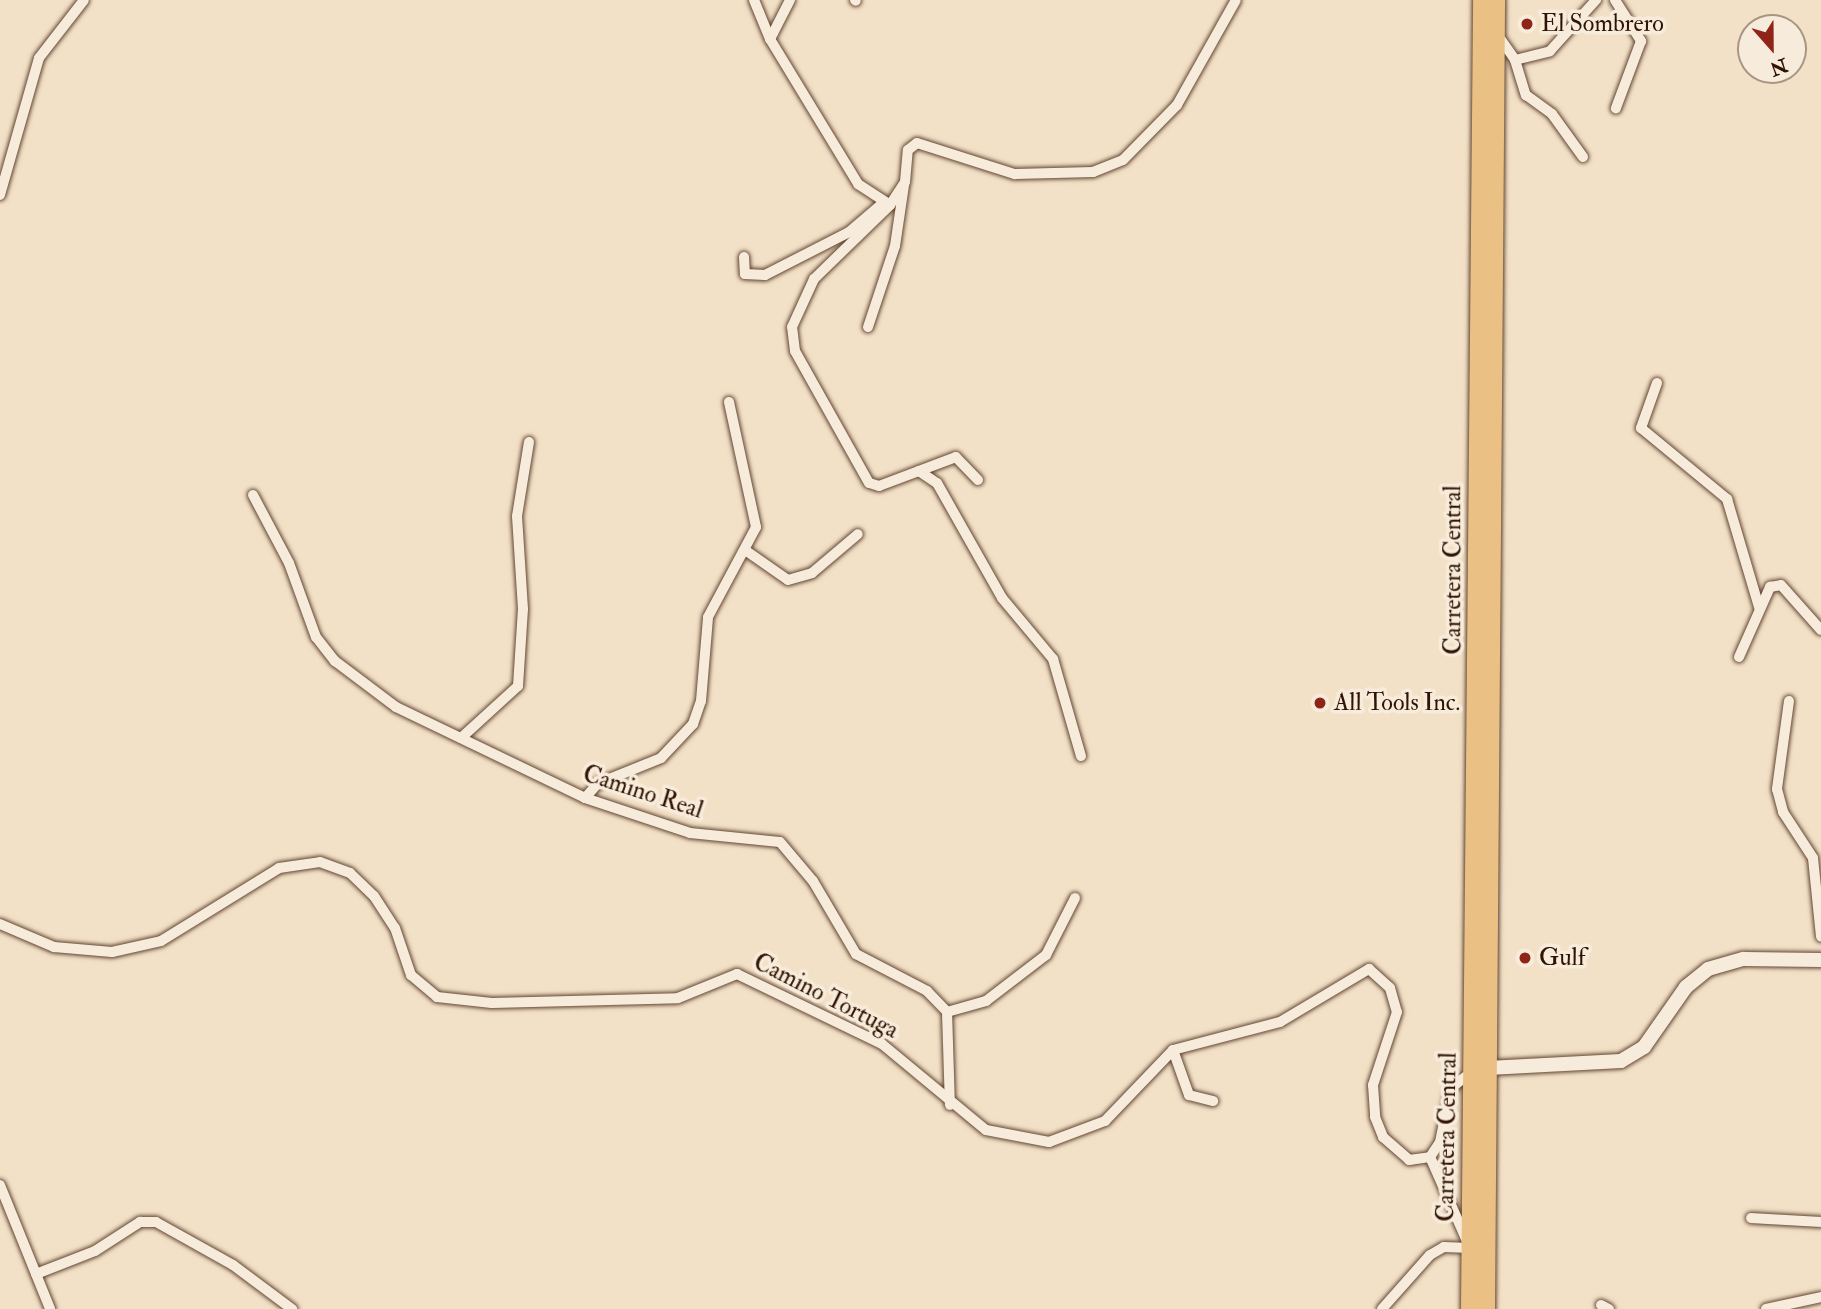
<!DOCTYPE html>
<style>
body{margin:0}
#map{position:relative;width:1821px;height:1309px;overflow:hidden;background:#f3e1c7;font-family:"IM FELL Double Pica",serif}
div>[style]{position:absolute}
.roads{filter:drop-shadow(0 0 2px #624633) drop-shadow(0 0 2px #624633)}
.street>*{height:10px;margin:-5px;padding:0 5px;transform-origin:5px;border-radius:5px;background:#f7ecdb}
.secondary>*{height:14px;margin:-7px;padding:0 7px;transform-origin:7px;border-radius:7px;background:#f7ecdb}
.highway>*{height:18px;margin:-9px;padding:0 9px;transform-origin:9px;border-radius:9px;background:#eac084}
.dots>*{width:19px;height:19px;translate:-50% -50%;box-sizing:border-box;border:4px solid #f7ecdb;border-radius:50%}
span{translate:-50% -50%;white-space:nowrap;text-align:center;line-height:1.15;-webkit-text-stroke:7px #f7ecdb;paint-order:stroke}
.poi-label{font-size:24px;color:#311302}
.left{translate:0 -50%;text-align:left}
.street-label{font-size:24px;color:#311302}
.north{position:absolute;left:1737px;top:14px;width:70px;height:70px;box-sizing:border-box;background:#f7ecdb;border:2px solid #a89584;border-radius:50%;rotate:159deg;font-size:19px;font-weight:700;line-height:28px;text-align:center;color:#311302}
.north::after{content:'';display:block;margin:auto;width:24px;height:32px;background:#8f2418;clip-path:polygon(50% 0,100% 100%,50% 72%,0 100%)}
</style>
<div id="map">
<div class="roads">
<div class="street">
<i style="left:754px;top:0;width:42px;rotate:67.7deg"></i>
<i style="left:790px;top:0;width:44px;rotate:117.1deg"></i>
<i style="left:770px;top:39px;width:170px;rotate:58.7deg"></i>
<i style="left:858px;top:184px;width:38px;rotate:33deg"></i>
<i style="left:855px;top:0;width:1px;rotate:45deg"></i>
<i style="left:1615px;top:0;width:49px;rotate:57.6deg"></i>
<i style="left:1641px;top:41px;width:72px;rotate:110.5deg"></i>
<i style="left:1497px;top:34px;width:32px;rotate:55deg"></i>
<i style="left:1515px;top:60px;width:37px;rotate:73deg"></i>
<i style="left:1526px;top:95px;width:32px;rotate:36deg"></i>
<i style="left:1552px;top:114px;width:53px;rotate:54.2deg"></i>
<i style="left:1515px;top:60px;width:36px;rotate:-14deg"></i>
<i style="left:1550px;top:51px;width:69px;rotate:-48deg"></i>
<i style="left:0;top:195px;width:142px;rotate:-74.1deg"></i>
<i style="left:39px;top:58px;width:73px;rotate:-52.2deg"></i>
<i style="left:744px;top:257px;width:17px;rotate:87deg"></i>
<i style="left:745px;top:274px;width:20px;rotate:3deg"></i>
<i style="left:765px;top:275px;width:94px;rotate:-27.1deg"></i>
<i style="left:849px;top:232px;width:45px;rotate:-40.5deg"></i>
<i style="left:868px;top:327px;width:85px;rotate:-71.6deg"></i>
<i style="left:895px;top:246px;width:62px;rotate:-81.6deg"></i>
<i style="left:1657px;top:383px;width:48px;rotate:109.6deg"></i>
<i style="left:1641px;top:428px;width:112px;rotate:39.5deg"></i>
<i style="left:1727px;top:499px;width:113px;rotate:73.5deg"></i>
<i style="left:919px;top:471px;width:22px;rotate:34deg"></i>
<i style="left:937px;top:483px;width:132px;rotate:60.5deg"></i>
<i style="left:1002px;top:598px;width:80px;rotate:50.1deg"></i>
<i style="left:1053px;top:659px;width:101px;rotate:73.9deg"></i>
<i style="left:978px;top:480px;width:32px;rotate:-134deg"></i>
<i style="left:956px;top:457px;width:82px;rotate:159.4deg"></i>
<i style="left:879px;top:486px;width:10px;rotate:-163deg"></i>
<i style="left:869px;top:483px;width:151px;rotate:-119.3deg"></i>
<i style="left:795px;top:351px;width:24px;rotate:-97deg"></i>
<i style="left:792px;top:327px;width:53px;rotate:-65.4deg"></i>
<i style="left:814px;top:279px;width:106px;rotate:-44.2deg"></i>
<i style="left:890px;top:205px;width:27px;rotate:-57deg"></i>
<i style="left:905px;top:182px;width:32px;rotate:-85deg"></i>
<i style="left:908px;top:150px;width:11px;rotate:-38deg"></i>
<i style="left:917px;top:143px;width:103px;rotate:17.6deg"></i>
<i style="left:1015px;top:174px;width:78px;rotate:-1.5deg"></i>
<i style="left:1093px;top:172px;width:32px;rotate:-22deg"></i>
<i style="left:1123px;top:160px;width:77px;rotate:-45.5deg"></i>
<i style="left:1177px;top:105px;width:120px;rotate:-60.7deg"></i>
<i style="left:253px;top:495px;width:77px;rotate:62.1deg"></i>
<i style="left:289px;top:563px;width:79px;rotate:70deg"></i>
<i style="left:316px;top:637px;width:31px;rotate:52deg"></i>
<i style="left:335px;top:661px;width:76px;rotate:37deg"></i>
<i style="left:396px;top:707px;width:210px;rotate:25.7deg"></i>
<i style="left:585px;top:798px;width:111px;rotate:18.4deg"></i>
<i style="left:690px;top:833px;width:90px;rotate:5.7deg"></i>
<i style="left:780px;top:842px;width:51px;rotate:49.8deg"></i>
<i style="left:813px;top:881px;width:85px;rotate:59.5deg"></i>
<i style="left:856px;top:954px;width:80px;rotate:27.5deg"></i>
<i style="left:927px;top:991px;width:29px;rotate:46deg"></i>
<i style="left:947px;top:1012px;width:93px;rotate:88.2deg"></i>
<i style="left:745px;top:550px;width:52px;rotate:34.9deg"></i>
<i style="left:788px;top:580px;width:25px;rotate:-16deg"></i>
<i style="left:812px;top:573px;width:60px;rotate:-40.3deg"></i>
<i style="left:1739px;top:657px;width:77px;rotate:-66.1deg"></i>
<i style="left:1770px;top:587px;width:11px;rotate:-10deg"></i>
<i style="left:1781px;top:585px;width:60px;rotate:48.4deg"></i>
<i style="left:1789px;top:701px;width:89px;rotate:97.8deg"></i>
<i style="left:1777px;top:789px;width:24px;rotate:75deg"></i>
<i style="left:1783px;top:812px;width:55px;rotate:56.9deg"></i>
<i style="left:1813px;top:858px;width:79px;rotate:84.2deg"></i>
<i style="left:461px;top:738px;width:77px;rotate:-42.4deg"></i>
<i style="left:518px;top:686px;width:77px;rotate:-86.3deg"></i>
<i style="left:523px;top:609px;width:93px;rotate:-93.7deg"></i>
<i style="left:517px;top:516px;width:75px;rotate:-80.8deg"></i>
<i style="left:585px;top:798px;width:18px;rotate:-49deg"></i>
<i style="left:597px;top:784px;width:69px;rotate:-22.1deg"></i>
<i style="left:661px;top:758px;width:47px;rotate:-46.7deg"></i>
<i style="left:693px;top:724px;width:24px;rotate:-71deg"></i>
<i style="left:701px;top:701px;width:84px;rotate:-85.2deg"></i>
<i style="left:708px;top:617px;width:102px;rotate:-61.9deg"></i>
<i style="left:756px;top:527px;width:128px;rotate:-102.2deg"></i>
<i style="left:0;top:924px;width:59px;rotate:23.1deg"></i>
<i style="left:54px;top:947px;width:58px;rotate:4.9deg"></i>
<i style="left:112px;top:952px;width:50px;rotate:-12.7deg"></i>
<i style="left:161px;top:941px;width:139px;rotate:-31.7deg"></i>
<i style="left:279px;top:868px;width:41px;rotate:-8.3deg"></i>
<i style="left:320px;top:862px;width:32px;rotate:20deg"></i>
<i style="left:350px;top:873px;width:33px;rotate:44deg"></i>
<i style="left:374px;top:896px;width:38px;rotate:57deg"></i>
<i style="left:395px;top:928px;width:50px;rotate:71.2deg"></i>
<i style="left:411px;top:975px;width:34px;rotate:40deg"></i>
<i style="left:437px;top:997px;width:55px;rotate:6.2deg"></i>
<i style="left:492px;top:1003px;width:186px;rotate:-1.5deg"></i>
<i style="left:678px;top:998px;width:64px;rotate:-22.1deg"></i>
<i style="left:737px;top:974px;width:161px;rotate:25.8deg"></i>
<i style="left:882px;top:1044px;width:135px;rotate:39.6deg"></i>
<i style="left:986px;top:1130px;width:64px;rotate:10.8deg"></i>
<i style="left:1049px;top:1142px;width:60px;rotate:-20.6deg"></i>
<i style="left:1105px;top:1121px;width:98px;rotate:-46.2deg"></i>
<i style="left:1173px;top:1050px;width:111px;rotate:-14.7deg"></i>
<i style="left:1280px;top:1022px;width:104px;rotate:-30.8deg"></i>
<i style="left:1369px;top:969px;width:28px;rotate:42deg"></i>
<i style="left:1390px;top:988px;width:25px;rotate:74deg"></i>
<i style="left:1397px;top:1012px;width:77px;rotate:108.2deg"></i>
<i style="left:1373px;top:1085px;width:32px;rotate:86deg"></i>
<i style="left:1375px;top:1117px;width:22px;rotate:68deg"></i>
<i style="left:1383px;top:1137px;width:35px;rotate:41deg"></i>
<i style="left:1409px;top:1160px;width:21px;rotate:-8deg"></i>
<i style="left:947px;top:1012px;width:41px;rotate:-15.8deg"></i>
<i style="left:986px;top:1001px;width:76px;rotate:-37.5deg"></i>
<i style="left:1046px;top:955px;width:64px;rotate:-63deg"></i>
<i style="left:1173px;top:1050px;width:48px;rotate:70.4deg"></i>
<i style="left:1189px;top:1095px;width:25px;rotate:14deg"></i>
<i style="left:1430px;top:1157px;width:18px;rotate:-56deg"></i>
<i style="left:1440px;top:1142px;width:55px;rotate:-78.5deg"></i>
<i style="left:1451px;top:1088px;width:29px;rotate:-38deg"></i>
<i style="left:0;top:1185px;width:134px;rotate:68deg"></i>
<i style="left:1751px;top:1218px;width:70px;rotate:3.3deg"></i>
<i style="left:36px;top:1274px;width:63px;rotate:-21.3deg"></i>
<i style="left:95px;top:1251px;width:54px;rotate:-32.8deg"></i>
<i style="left:140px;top:1222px;width:16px"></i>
<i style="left:156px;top:1222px;width:88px;rotate:29.2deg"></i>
<i style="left:233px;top:1265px;width:74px;rotate:36.7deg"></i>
<i style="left:1601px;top:1305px;width:9px;rotate:27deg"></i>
<i style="left:1382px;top:1309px;width:72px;rotate:-48.4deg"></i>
<i style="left:1430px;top:1255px;width:16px;rotate:-30deg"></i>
<i style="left:1444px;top:1247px;width:26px;rotate:2deg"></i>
<i style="left:1470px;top:1248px;width:99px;rotate:-113.7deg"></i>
<i style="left:1766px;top:1309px;width:56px;rotate:-12.3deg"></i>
</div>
<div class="secondary">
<i style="left:1488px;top:1068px;width:133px;rotate:-3deg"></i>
<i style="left:1621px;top:1061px;width:27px;rotate:-31deg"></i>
<i style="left:1644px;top:1047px;width:73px;rotate:-55deg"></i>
<i style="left:1686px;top:987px;width:28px;rotate:-39deg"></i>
<i style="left:1708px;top:969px;width:37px;rotate:-16deg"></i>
<i style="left:1744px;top:959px;width:77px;rotate:0.7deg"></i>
</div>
<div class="highway">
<i style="left:1470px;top:1309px;width:1309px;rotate:-89.47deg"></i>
<i style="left:1486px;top:1309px;width:1309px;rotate:-89.56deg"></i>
</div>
</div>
<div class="dots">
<i style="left:1527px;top:24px;background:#8f2418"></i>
<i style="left:1320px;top:703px;background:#8f2418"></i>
<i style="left:1525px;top:958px;background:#8f2418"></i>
</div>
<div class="poi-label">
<span class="left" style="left:1541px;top:24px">El Sombrero</span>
<span class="left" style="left:1334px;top:703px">All Tools Inc.</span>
<span class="left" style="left:1539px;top:958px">Gulf</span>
</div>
<div class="street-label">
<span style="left:1453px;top:570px;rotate:-90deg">Carretera Central</span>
<span style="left:643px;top:792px;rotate:18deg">Camino Real</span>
<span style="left:826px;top:996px;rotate:27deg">Camino Tortuga</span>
<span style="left:1447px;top:1137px;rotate:-89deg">Carretera Central</span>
</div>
<div class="north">N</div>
</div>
